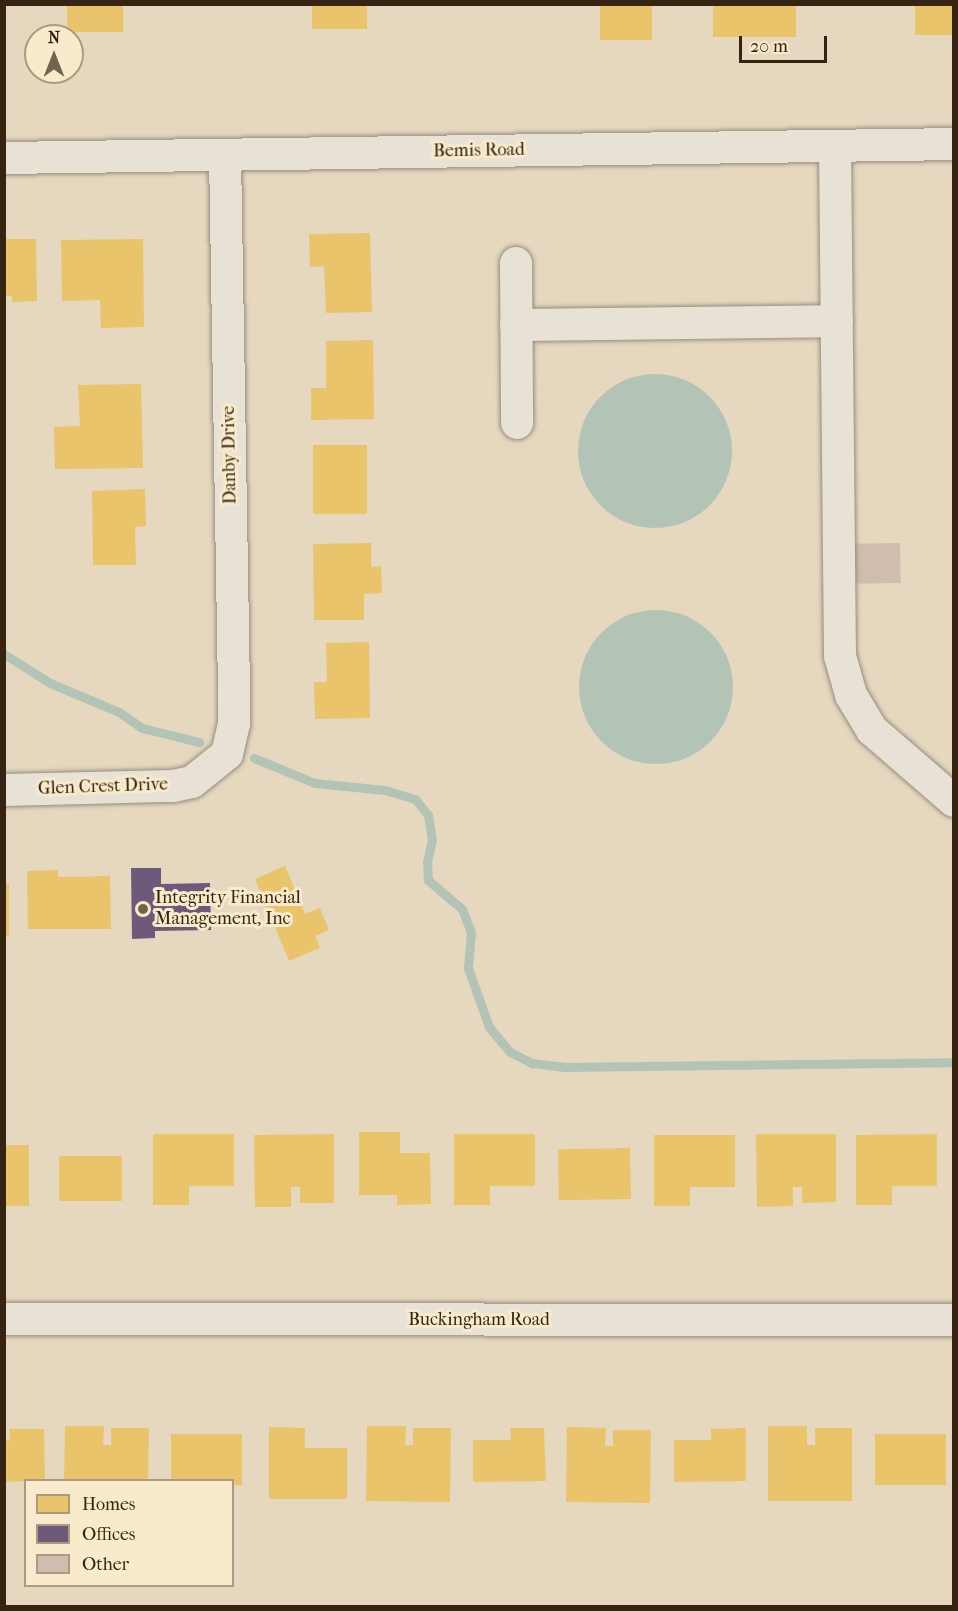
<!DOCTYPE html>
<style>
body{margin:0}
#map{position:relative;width:958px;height:1611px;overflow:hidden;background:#e5d8bf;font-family:"IM FELL French Canon",serif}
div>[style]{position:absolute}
.water>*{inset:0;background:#b3c4b7}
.round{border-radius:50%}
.homes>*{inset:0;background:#e9c46a;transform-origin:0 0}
.offices>*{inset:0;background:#6d597a}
.stream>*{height:9px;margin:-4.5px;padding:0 4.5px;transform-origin:4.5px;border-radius:4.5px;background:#b3c4b7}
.building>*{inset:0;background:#d0bdad;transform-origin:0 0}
.roads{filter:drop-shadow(0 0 2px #978d7d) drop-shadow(0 0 2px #978d7d)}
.minor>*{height:32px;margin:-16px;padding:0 16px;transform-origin:16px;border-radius:16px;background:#e8e2d6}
.dots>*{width:16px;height:16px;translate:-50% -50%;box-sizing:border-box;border:3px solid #f8eacb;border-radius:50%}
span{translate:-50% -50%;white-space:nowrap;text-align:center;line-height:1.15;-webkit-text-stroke:6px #f8eacb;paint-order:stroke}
.street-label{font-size:18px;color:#362311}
.poi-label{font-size:18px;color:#362311}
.left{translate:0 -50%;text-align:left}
.frame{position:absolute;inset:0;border:6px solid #362311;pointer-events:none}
.legend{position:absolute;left:24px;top:1479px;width:210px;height:108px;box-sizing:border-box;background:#f8eacb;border:2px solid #aa9a81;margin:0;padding:8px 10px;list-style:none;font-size:18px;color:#362311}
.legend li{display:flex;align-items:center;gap:12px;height:30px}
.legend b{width:30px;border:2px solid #aa9a81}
.north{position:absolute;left:24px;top:24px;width:60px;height:60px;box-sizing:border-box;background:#f8eacb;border:2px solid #aa9a81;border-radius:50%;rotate:0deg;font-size:16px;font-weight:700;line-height:24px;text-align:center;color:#362311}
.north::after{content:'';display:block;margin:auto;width:21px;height:27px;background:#73624e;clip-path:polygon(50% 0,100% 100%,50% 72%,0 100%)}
.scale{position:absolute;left:739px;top:36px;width:88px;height:27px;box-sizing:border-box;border:3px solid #362311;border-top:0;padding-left:8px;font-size:18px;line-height:21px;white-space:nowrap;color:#362311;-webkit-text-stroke:4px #f8eacb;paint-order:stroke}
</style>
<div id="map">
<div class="water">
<i class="round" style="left:578px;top:374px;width:154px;height:154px"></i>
<i class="round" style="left:579px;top:610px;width:154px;height:154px"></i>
</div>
<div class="homes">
<i style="left:67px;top:4px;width:56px;height:28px"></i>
<i style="left:312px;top:4px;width:55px;height:25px"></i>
<i style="left:600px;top:4px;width:52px;height:36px"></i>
<i style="left:713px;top:4px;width:83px;height:33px"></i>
<i style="left:915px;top:4px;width:39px;height:31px"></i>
<i style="clip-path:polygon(370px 233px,372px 312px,326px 313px,324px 266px,310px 267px,309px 234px)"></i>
<i style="clip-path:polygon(6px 239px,36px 239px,37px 301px,12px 302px,12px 296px,4px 296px)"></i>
<i style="clip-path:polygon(143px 239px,144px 327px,101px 328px,100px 300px,62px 301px,61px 240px)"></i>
<i style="clip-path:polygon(373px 340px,374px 419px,311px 420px,311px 388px,326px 388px,326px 341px)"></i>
<i style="clip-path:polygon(141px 384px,143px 468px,55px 469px,54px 427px,80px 426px,78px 385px)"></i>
<i style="left:313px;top:445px;width:54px;height:69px"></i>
<i style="clip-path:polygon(145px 489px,146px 526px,135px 527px,136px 565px,93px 565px,92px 491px)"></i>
<i style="clip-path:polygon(371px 543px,371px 567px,381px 566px,382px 593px,364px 594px,364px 620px,314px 620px,313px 544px)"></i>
<i style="clip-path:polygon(369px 642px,370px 718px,315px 719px,314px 682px,327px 682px,326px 643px)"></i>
<i style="clip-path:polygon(285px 866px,305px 914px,320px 908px,329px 930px,315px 936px,320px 948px,289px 961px,255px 879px)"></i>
<i style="clip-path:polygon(58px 870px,58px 877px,110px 876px,111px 929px,28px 929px,27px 871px)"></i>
<i style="left:4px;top:884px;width:5px;height:52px"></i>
<i style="clip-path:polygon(359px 1132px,400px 1132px,400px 1153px,430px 1153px,431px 1204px,397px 1205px,397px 1195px,359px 1195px)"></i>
<i style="clip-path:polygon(153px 1134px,234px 1134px,234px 1186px,189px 1186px,189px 1205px,153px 1205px)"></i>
<i style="clip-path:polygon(334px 1134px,334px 1203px,300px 1203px,300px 1187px,291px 1187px,291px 1207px,255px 1207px,254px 1135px)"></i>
<i style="clip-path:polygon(454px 1134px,535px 1134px,535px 1186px,490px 1186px,490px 1205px,454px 1205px)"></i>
<i style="clip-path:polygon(756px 1134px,836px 1134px,836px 1202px,802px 1203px,802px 1187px,793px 1187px,793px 1206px,757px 1207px)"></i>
<i style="clip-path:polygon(937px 1134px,937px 1186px,892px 1186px,892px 1205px,856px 1205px,856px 1135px)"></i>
<i style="clip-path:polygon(654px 1135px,735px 1135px,735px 1187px,690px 1187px,690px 1206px,654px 1206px)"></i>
<i style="left:4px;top:1145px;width:25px;height:61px"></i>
<i style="left:630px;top:1148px;width:51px;height:72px;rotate:89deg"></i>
<i style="left:59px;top:1156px;width:63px;height:45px"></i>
<i style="clip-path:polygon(65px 1426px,104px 1426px,103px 1445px,111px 1445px,111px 1428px,149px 1428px,148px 1480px,64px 1480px)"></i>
<i style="clip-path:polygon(367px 1426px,406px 1426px,405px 1445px,413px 1445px,413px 1428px,451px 1428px,450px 1502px,366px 1501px)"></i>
<i style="clip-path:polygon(768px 1426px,807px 1426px,807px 1445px,815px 1445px,815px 1428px,852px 1428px,852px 1501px,768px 1501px)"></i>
<i style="clip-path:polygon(269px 1427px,305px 1428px,305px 1448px,347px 1448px,347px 1499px,269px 1499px)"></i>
<i style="clip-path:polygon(567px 1427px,606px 1428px,605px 1446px,613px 1446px,613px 1430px,651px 1430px,650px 1503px,566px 1502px)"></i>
<i style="clip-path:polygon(510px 1428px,544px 1428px,546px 1481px,473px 1482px,473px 1440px,511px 1440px)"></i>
<i style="clip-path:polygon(746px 1428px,746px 1481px,674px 1482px,674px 1440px,711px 1440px,711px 1429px)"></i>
<i style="clip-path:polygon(9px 1429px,44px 1429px,45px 1480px,4px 1482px,4px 1441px,10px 1440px)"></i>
<i style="clip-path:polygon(171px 1434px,242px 1434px,242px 1485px,232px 1485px,232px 1480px,171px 1480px)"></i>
<i style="left:875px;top:1434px;width:71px;height:51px"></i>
</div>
<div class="offices">
<i style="clip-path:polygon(131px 868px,161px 868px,161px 884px,210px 883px,211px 930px,155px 931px,155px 938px,132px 939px)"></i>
</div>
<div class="stream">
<i style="left:4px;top:654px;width:54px;rotate:32.2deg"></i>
<i style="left:50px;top:683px;width:75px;rotate:22.8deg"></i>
<i style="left:119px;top:712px;width:28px;rotate:35deg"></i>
<i style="left:142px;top:728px;width:59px;rotate:13.8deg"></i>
<i style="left:254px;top:758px;width:66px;rotate:22.3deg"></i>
<i style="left:315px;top:783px;width:70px;rotate:5.7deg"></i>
<i style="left:385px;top:790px;width:31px;rotate:17deg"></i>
<i style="left:415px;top:799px;width:21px;rotate:51deg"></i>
<i style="left:428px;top:815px;width:24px;rotate:81deg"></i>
<i style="left:432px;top:839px;width:24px;rotate:102deg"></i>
<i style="left:427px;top:862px;width:18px;rotate:87deg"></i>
<i style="left:428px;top:880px;width:45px;rotate:40.5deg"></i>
<i style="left:462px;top:909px;width:26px;rotate:69deg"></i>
<i style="left:471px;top:933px;width:35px;rotate:95deg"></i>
<i style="left:468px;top:968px;width:63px;rotate:70.4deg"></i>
<i style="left:489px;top:1027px;width:33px;rotate:50deg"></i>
<i style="left:510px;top:1052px;width:25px;rotate:27deg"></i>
<i style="left:532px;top:1063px;width:33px;rotate:7deg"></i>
<i style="left:565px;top:1067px;width:389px;rotate:-0.7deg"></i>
</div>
<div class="building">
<i style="left:900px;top:543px;width:40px;height:46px;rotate:89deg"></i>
</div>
<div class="roads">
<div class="minor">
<i style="left:835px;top:146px;width:510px;rotate:89.44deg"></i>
<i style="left:840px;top:656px;width:41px;rotate:74.2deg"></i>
<i style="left:851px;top:695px;width:41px;rotate:59deg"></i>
<i style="left:872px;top:730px;width:108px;rotate:40.9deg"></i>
<i style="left:4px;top:158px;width:950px;rotate:-0.84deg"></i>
<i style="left:516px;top:263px;width:160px;rotate:89.6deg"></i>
<i style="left:516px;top:325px;width:321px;rotate:-0.7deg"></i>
<i style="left:4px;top:790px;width:169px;rotate:-1.4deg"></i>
<i style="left:173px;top:786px;width:19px;rotate:-12deg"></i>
<i style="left:192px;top:782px;width:45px;rotate:-38.7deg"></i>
<i style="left:227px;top:754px;width:31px;rotate:-77deg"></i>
<i style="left:234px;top:724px;width:33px;rotate:-90deg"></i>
<i style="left:234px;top:691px;width:536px;rotate:-90.96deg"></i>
<i style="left:4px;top:1319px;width:950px;rotate:0.06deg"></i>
</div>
</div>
<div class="dots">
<i style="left:143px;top:909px;background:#73624e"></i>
</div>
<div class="street-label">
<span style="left:479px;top:151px;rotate:-1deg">Bemis Road</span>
<span style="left:230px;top:455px;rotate:-91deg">Danby Drive</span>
<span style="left:103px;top:787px;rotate:-2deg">Glen Crest Drive</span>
<span style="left:479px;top:1320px">Buckingham Road</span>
</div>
<div class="poi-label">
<span class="left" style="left:155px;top:909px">Integrity Financial<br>Management, Inc</span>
</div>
<div class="frame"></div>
<ul class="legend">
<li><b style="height:16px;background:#e9c46a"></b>Homes</li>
<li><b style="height:16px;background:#6d597a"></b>Offices</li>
<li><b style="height:16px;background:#d0bdad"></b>Other</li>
</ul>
<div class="north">N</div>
<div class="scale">20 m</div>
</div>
